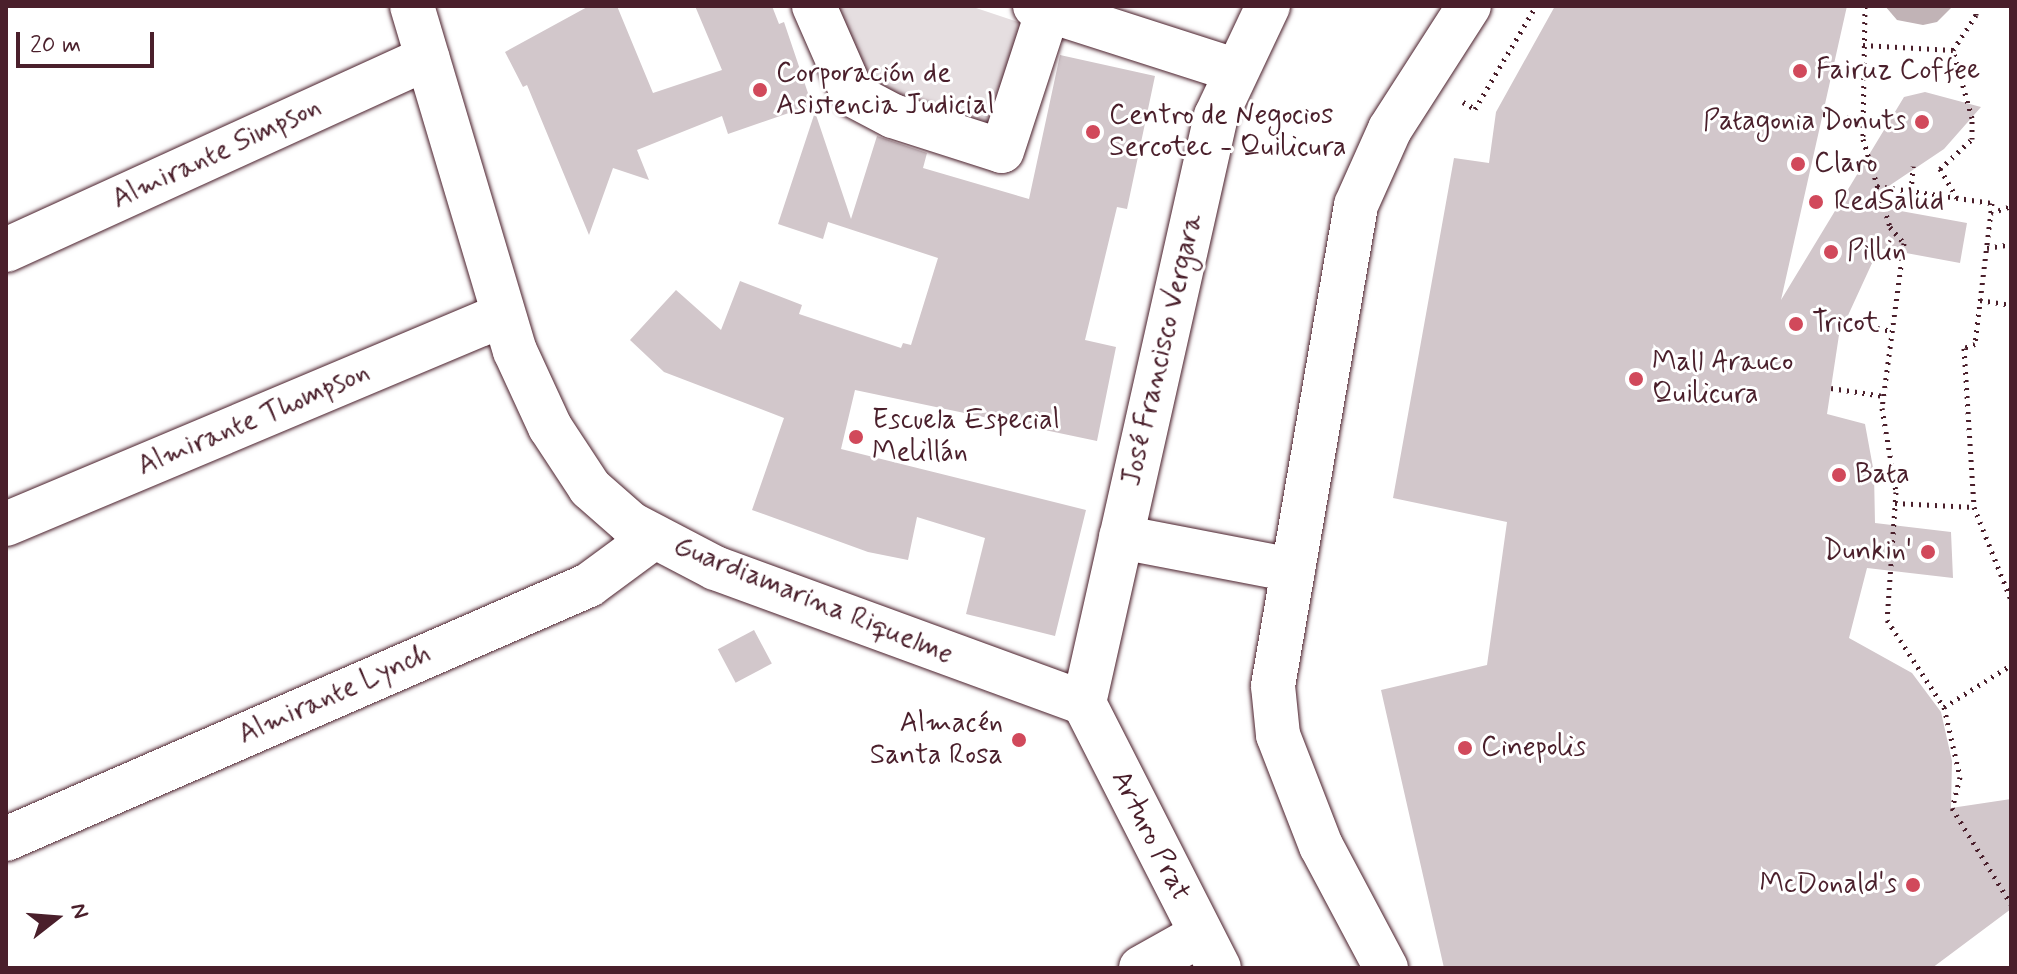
<!DOCTYPE html>
<meta charset="utf-8">
<style>
body{margin:0}
#map{position:relative;width:2017px;height:974px;overflow:hidden;background:#fff;font-family:Mynerve,sans-serif}
div>[style]{position:absolute}
.green>*{inset:0;background:#e5dee0}
.water>*{inset:0;background:#c1b3b6}
.building>*{inset:0;background:#d2c7cb;transform-origin:0 0}
.path>*{height:5px;margin-top:-2.5px;transform-origin:0;background:repeating-linear-gradient(90deg,#4a1f2b 0 2px,transparent 0 8px)}
.roads{filter:drop-shadow(0 0 2px #4a1f2b) drop-shadow(0 0 2px #4a1f2b)}
.minor>*{height:44px;margin:-22px;padding:0 22px;transform-origin:22px;border-radius:22px;background:#fff}
.dots>*{width:22px;height:22px;translate:-50% -50%;box-sizing:border-box;border:4px solid #fff;border-radius:50%}
span{translate:-50% -50%;white-space:nowrap;text-align:center;line-height:1.15;-webkit-text-stroke:6px #fff;paint-order:stroke}
.poi-label{font-size:28px;color:#4a1f2b}
.left{translate:0 -50%;text-align:left}
.right{translate:-100% -50%;text-align:right}
.street-label{font-size:28px;color:#4a1f2b}
.frame{position:absolute;inset:0;border:8px solid #4a1f2b;pointer-events:none}
.north{position:absolute;left:16px;top:878px;width:80px;height:80px;-webkit-text-stroke:6px #fff;paint-order:stroke;rotate:73deg;font-size:22px;font-weight:700;line-height:32px;text-align:center;color:#4a1f2b}
.north::after{content:'';display:block;margin:auto;width:28px;height:36px;background:#4a1f2b;clip-path:polygon(50% 0,100% 100%,50% 72%,0 100%)}
.scale{position:absolute;left:16px;top:32px;width:138px;height:36px;box-sizing:border-box;border:4px solid #4a1f2b;border-top:0;padding-left:10px;font-size:24px;line-height:28px;white-space:nowrap;color:#4a1f2b;-webkit-text-stroke:6px #fff;paint-order:stroke}
</style>
<div id="map">
<div class="green">
<i style="clip-path:polygon(836px 6px,970px 6px,1021px 23px,989px 133px,870px 87px)"></i>
</div>
<div class="water">
<i style="clip-path:polygon(1885px 6px,1953px 6px,1937px 22px,1923px 25px,1897px 20px)"></i>
</div>
<div class="building">
<i style="clip-path:polygon(589px 6px,617px 6px,653px 93px,722px 70px,695px 6px,772px 6px,779px 24px,784px 22px,812px 105px,728px 134px,722px 116px,637px 150px,649px 180px,613px 168px,589px 235px,527px 85px,523px 87px,505px 52px)"></i>
<i style="clip-path:polygon(1555px 6px,1847px 6px,1781px 300px,1904px 97px,1925px 92px,1981px 107px,1944px 149px,1862px 204px,1967px 223px,1960px 263px,1879px 248px,1839px 335px,1827px 414px,1865px 424px,1874px 473px,1875px 523px,1951px 532px,1953px 578px,1867px 568px,1849px 638px,1912px 673px,1941px 712px,1952px 761px,1951px 808px,2011px 799px,2011px 909px,1932px 968px,1444px 968px,1381px 690px,1487px 665px,1507px 522px,1393px 498px,1454px 158px,1489px 163px,1496px 112px)"></i>
<i style="clip-path:polygon(1060px 55px,1155px 76px,1127px 209px,1117px 207px,1085px 340px,1116px 347px,1097px 441px,855px 390px,841px 449px,1086px 510px,1055px 636px,966px 614px,985px 538px,917px 517px,908px 560px,868px 552px,752px 510px,784px 418px,664px 372px,630px 340px,676px 290px,721px 330px,740px 281px,802px 305px,799px 314px,901px 348px,903px 343px,911px 345px,938px 258px,828px 222px,823px 239px,778px 224px,815px 112px,851px 219px,877px 136px,927px 153px,923px 168px,1029px 199px)"></i>
<i style="left:754px;top:630px;width:38px;height:41px;rotate:62deg"></i>
</div>
<div class="path">
<i style="left:1865px;top:6px;width:133px;rotate:90.9deg"></i>
<i style="left:1863px;top:139px;width:92px;rotate:72.9deg"></i>
<i style="left:1890px;top:227px;width:21px;rotate:49deg"></i>
<i style="left:1904px;top:243px;width:166px;rotate:97.6deg"></i>
<i style="left:1882px;top:408px;width:85px;rotate:80.5deg"></i>
<i style="left:1896px;top:492px;width:128px;rotate:94deg"></i>
<i style="left:1887px;top:620px;width:104px;rotate:56.8deg"></i>
<i style="left:1944px;top:707px;width:72px;rotate:77.1deg"></i>
<i style="left:1960px;top:777px;width:32px;rotate:104deg"></i>
<i style="left:1952px;top:808px;width:113px;rotate:58.4deg"></i>
<i style="left:1863px;top:45px;width:90px;rotate:3.2deg"></i>
<i style="left:1463px;top:102px;width:14px;rotate:30deg"></i>
<i style="left:1475px;top:109px;width:120px;rotate:-59.4deg"></i>
<i style="left:1823px;top:114px;width:40px;rotate:7.1deg"></i>
<i style="left:1877px;top:186px;width:116px;rotate:8.4deg"></i>
<i style="left:1992px;top:203px;width:142px;rotate:96.9deg"></i>
<i style="left:1975px;top:344px;width:12px;rotate:160deg"></i>
<i style="left:1964px;top:348px;width:159px;rotate:86.4deg"></i>
<i style="left:1974px;top:507px;width:100px;rotate:68.3deg"></i>
<i style="left:1911px;top:191px;width:25px;rotate:-85deg"></i>
<i style="left:1957px;top:198px;width:34px;rotate:-120deg"></i>
<i style="left:1940px;top:169px;width:44px;rotate:-43.2deg"></i>
<i style="left:1972px;top:139px;width:21px;rotate:-90deg"></i>
<i style="left:1972px;top:118px;width:71px;rotate:-105.6deg"></i>
<i style="left:1953px;top:50px;width:42px;rotate:-56.7deg"></i>
<i style="left:1976px;top:15px;width:9px;rotate:-90deg"></i>
<i style="left:1991px;top:213px;width:21px;rotate:-19deg"></i>
<i style="left:1987px;top:248px;width:24px;rotate:-9deg"></i>
<i style="left:1980px;top:300px;width:31px;rotate:9deg"></i>
<i style="left:1846px;top:322px;width:47px;rotate:11.1deg"></i>
<i style="left:1831px;top:388px;width:53px;rotate:8.7deg"></i>
<i style="left:1895px;top:503px;width:79px;rotate:2.9deg"></i>
<i style="left:1944px;top:707px;width:79px;rotate:-32.1deg"></i>
</div>
<div class="roads">
<div class="minor">
<i style="left:412px;top:6px;width:360px;rotate:73.4deg"></i>
<i style="left:515px;top:351px;width:84px;rotate:65.3deg"></i>
<i style="left:550px;top:427px;width:73px;rotate:56.7deg"></i>
<i style="left:590px;top:488px;width:55px;rotate:41.3deg"></i>
<i style="left:631px;top:524px;width:95px;rotate:27.6deg"></i>
<i style="left:715px;top:568px;width:393px;rotate:20.1deg"></i>
<i style="left:814px;top:6px;width:97px;rotate:66.3deg"></i>
<i style="left:853px;top:95px;width:45px;rotate:27.7deg"></i>
<i style="left:893px;top:116px;width:114px;rotate:17.8deg"></i>
<i style="left:1002px;top:151px;width:148px;rotate:-71.9deg"></i>
<i style="left:1035px;top:6px;width:209px;rotate:17.8deg"></i>
<i style="left:6px;top:250px;width:463px;rotate:-24.5deg"></i>
<i style="left:6px;top:524px;width:539px;rotate:-22.81deg"></i>
<i style="left:1121px;top:537px;width:175px;rotate:10.9deg"></i>
<i style="left:1084px;top:703px;width:602px;rotate:-77.33deg"></i>
<i style="left:1216px;top:116px;width:122px;rotate:-64.7deg"></i>
<i style="left:1084px;top:703px;width:297px;rotate:63deg"></i>
<i style="left:6px;top:839px;width:636px;rotate:-23.54deg"></i>
<i style="left:589px;top:585px;width:81px;rotate:-36.4deg"></i>
<i style="left:1141px;top:968px;width:68px;rotate:-29.2deg"></i>
<i style="left:1386px;top:968px;width:138px;rotate:-118deg"></i>
<i style="left:1321px;top:846px;width:119px;rotate:-111.2deg"></i>
<i style="left:1278px;top:735px;width:49px;rotate:-95.8deg"></i>
<i style="left:1273px;top:686px;width:488px;rotate:-80.2deg"></i>
<i style="left:1356px;top:205px;width:83px;rotate:-65.9deg"></i>
<i style="left:1390px;top:129px;width:146px;rotate:-57.3deg"></i>
</div>
</div>
<div class="dots">
<i style="left:1800px;top:71px;background:#d1495b"></i>
<i style="left:760px;top:90px;background:#d1495b"></i>
<i style="left:1922px;top:122px;background:#d1495b"></i>
<i style="left:1093px;top:132px;background:#d1495b"></i>
<i style="left:1798px;top:164px;background:#d1495b"></i>
<i style="left:1816px;top:202px;background:#d1495b"></i>
<i style="left:1831px;top:252px;background:#d1495b"></i>
<i style="left:1796px;top:324px;background:#d1495b"></i>
<i style="left:1636px;top:379px;background:#d1495b"></i>
<i style="left:856px;top:437px;background:#d1495b"></i>
<i style="left:1839px;top:475px;background:#d1495b"></i>
<i style="left:1928px;top:552px;background:#d1495b"></i>
<i style="left:1019px;top:740px;background:#d1495b"></i>
<i style="left:1465px;top:748px;background:#d1495b"></i>
<i style="left:1913px;top:885px;background:#d1495b"></i>
</div>
<div class="poi-label">
<span class="left" style="left:1816px;top:71px">Fairuz Coffee</span>
<span class="left" style="left:776px;top:90px">Corporación de<br>Asistencia Judicial</span>
<span class="left" style="left:1109px;top:132px">Centro de Negocios<br>Sercotec - Quilicura</span>
<span class="right" style="left:1906px;top:122px">Patagonia Donuts</span>
<span class="left" style="left:1814px;top:164px">Claro</span>
<span class="left" style="left:1834px;top:202px">RedSalud</span>
<span class="left" style="left:1847px;top:252px">Pillin</span>
<span class="left" style="left:1812px;top:324px">Tricot</span>
<span class="left" style="left:1652px;top:379px">Mall Arauco<br>Quilicura</span>
<span class="left" style="left:872px;top:437px">Escuela Especial<br>Melillán</span>
<span class="left" style="left:1855px;top:475px">Bata</span>
<span class="right" style="left:1912px;top:552px">Dunkin'</span>
<span class="right" style="left:1003px;top:740px">Almacén<br>Santa Rosa</span>
<span class="left" style="left:1481px;top:748px">Cinepolis</span>
<span class="right" style="left:1897px;top:885px">McDonald's</span>
</div>
<div class="street-label">
<span style="left:217px;top:154px;rotate:-25deg">Almirante Simpson</span>
<span style="left:1163px;top:350px;rotate:-77deg">José Francisco Vergara</span>
<span style="left:254px;top:420px;rotate:-23deg">Almirante Thompson</span>
<span style="left:813px;top:601px;rotate:22deg">Guardiamarina Riquelme</span>
<span style="left:335px;top:695px;rotate:-24deg">Almirante Lynch</span>
<span style="left:1150px;top:836px;rotate:63deg">Arturo Prat</span>
</div>
<div class="frame"></div>
<div class="north">N</div>
<div class="scale">20 m</div>
</div>
